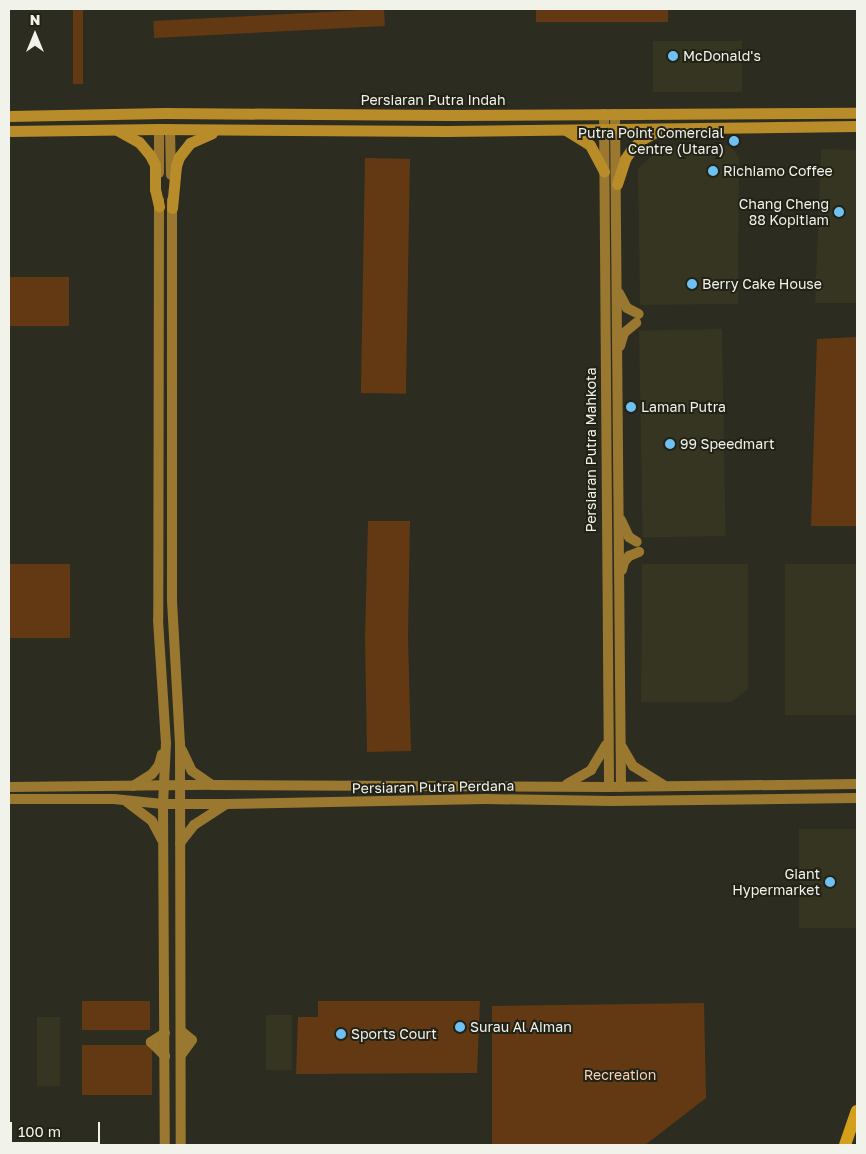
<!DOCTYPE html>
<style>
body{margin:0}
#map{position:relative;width:866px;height:1154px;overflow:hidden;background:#2c2c20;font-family:"Golos Text",sans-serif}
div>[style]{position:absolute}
.built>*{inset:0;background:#353522;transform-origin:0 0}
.green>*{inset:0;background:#633914;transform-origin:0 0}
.secondary>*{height:10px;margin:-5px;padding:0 5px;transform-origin:5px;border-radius:5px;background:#9a7830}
.primary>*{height:11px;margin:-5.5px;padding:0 5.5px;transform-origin:5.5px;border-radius:5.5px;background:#b88c29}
.highway>*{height:12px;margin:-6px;padding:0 6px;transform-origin:6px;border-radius:6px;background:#d49f1a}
.dots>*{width:14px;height:14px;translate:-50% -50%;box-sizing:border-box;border:2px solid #222217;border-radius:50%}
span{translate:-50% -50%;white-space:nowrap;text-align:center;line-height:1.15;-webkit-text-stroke:4px #222217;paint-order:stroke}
.poi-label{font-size:14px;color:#f1f2ea}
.left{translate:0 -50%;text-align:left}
.right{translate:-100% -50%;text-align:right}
.street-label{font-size:14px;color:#f1f2ea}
.park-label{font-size:14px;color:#f9d1b3}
.frame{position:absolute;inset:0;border:10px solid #f1f2ea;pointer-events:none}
.north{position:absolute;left:10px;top:10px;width:50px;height:50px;-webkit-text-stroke:4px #222217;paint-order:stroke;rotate:0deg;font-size:14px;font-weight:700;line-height:20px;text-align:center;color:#f1f2ea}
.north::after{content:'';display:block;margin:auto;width:18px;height:22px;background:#f1f2ea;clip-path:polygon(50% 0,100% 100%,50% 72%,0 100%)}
.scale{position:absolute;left:10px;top:1122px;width:90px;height:22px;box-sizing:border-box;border:2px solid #f1f2ea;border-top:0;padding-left:6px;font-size:15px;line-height:18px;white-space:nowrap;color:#f1f2ea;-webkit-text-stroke:4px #222217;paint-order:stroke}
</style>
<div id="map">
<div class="built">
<i style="left:742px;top:41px;width:51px;height:89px;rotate:90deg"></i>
<i style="clip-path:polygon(729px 145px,739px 157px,738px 304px,640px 305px,638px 169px,661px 147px)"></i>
<i style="clip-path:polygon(821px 149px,857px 150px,857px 303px,815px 303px)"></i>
<i style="left:722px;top:329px;width:207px;height:83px;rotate:89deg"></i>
<i style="clip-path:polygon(642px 564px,748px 564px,748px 689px,731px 702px,641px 702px)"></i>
<i style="left:857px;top:564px;width:151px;height:72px;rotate:90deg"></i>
<i style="left:799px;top:829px;width:58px;height:99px"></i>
<i style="left:266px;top:1015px;width:26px;height:55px"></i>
<i style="left:37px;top:1017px;width:23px;height:69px"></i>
</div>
<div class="green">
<i style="left:73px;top:9px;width:10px;height:75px"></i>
<i style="left:384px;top:9px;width:17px;height:231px;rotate:87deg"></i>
<i style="left:536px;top:9px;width:132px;height:13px"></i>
<i style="left:365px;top:158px;width:45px;height:235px;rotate:1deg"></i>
<i style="left:9px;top:277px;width:60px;height:49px"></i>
<i style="clip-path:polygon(857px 337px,857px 526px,811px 526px,817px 339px)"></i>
<i style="clip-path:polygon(368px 521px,410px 521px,408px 637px,411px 751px,367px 752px,365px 638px)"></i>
<i style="left:9px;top:564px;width:61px;height:74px"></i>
<i style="left:150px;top:1001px;width:29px;height:68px;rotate:90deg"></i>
<i style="clip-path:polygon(318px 1001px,480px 1001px,477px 1073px,296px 1074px,298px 1017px,318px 1017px)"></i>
<i style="clip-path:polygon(704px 1003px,706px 1098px,645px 1145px,492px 1145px,492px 1006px)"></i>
<i style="left:82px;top:1045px;width:70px;height:50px"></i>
</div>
<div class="secondary">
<i style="left:604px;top:114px;width:673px;rotate:89.57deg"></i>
<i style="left:615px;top:114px;width:673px;rotate:89.49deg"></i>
<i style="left:170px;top:129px;width:46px;rotate:88.8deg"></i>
<i style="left:159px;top:173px;width:44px;rotate:-90deg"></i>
<i style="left:159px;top:200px;width:420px;rotate:90.1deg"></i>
<i style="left:158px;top:620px;width:123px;rotate:86.3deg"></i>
<i style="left:166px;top:743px;width:61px;rotate:92.8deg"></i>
<i style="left:163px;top:804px;width:341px;rotate:89.7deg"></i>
<i style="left:172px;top:200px;width:401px;rotate:90deg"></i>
<i style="left:172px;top:601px;width:143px;rotate:86.8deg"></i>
<i style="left:180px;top:744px;width:401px;rotate:89.9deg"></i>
<i style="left:619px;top:293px;width:17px;rotate:62deg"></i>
<i style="left:627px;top:308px;width:13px;rotate:27deg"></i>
<i style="left:620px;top:346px;width:14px;rotate:-73deg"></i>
<i style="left:624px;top:333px;width:16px;rotate:-40deg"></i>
<i style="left:621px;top:520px;width:19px;rotate:65deg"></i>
<i style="left:629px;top:537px;width:9px;rotate:32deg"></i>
<i style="left:622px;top:570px;width:8px;rotate:-76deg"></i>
<i style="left:624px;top:562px;width:8px;rotate:-50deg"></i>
<i style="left:629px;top:556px;width:11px;rotate:-22deg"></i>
<i style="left:622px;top:747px;width:22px;rotate:60deg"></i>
<i style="left:633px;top:766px;width:36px;rotate:32deg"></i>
<i style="left:182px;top:750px;width:23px;rotate:65deg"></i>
<i style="left:192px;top:771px;width:24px;rotate:35deg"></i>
<i style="left:567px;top:784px;width:28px;rotate:-30deg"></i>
<i style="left:591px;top:770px;width:29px;rotate:-59deg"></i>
<i style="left:133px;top:786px;width:22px;rotate:-32deg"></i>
<i style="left:152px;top:774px;width:11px;rotate:-52deg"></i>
<i style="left:159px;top:765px;width:11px;rotate:-75deg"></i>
<i style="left:9px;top:787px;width:203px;rotate:-0.6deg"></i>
<i style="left:212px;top:785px;width:397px;rotate:0.3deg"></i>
<i style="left:609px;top:787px;width:248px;rotate:-0.7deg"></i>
<i style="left:9px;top:799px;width:105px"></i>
<i style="left:114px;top:799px;width:49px;rotate:5.8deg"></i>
<i style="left:163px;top:804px;width:63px"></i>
<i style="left:226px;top:804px;width:260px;rotate:-1.1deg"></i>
<i style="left:486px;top:799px;width:125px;rotate:0.9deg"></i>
<i style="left:611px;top:801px;width:246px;rotate:-0.7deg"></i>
<i style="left:127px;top:802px;width:31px;rotate:37deg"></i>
<i style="left:152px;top:821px;width:21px;rotate:62deg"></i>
<i style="left:180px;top:843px;width:23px;rotate:-52deg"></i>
<i style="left:194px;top:825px;width:37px;rotate:-33deg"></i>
<i style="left:181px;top:1031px;width:14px;rotate:39deg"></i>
<i style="left:192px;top:1040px;width:19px;rotate:126deg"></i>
<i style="left:165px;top:1033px;width:17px;rotate:147deg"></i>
<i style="left:151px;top:1042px;width:20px;rotate:45deg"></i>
</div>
<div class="primary">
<i style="left:9px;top:116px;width:156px;rotate:-1.1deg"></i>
<i style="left:165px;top:113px;width:283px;rotate:0.4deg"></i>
<i style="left:448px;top:115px;width:409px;rotate:-0.3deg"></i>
<i style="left:117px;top:130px;width:25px;rotate:29deg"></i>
<i style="left:139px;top:142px;width:17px;rotate:50deg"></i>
<i style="left:150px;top:155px;width:11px;rotate:63deg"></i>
<i style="left:155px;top:165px;width:24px;rotate:90deg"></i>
<i style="left:155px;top:189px;width:18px;rotate:77deg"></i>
<i style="left:566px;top:130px;width:28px;rotate:32deg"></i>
<i style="left:590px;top:145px;width:30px;rotate:62deg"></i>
<i style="left:9px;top:131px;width:150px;rotate:-0.8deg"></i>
<i style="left:159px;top:129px;width:288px;rotate:0.4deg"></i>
<i style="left:447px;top:131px;width:410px;rotate:-0.7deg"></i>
<i style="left:617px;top:184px;width:26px;rotate:-72deg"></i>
<i style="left:625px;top:159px;width:11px;rotate:-56deg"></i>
<i style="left:631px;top:150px;width:14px;rotate:-45deg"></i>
<i style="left:641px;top:140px;width:21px;rotate:-29deg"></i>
<i style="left:172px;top:208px;width:42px;rotate:-84.6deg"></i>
<i style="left:176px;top:166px;width:9px;rotate:-72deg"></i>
<i style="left:179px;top:157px;width:18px;rotate:-52deg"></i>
<i style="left:190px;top:143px;width:24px;rotate:-24deg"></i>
</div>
<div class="highway">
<i style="left:845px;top:1145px;width:36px;rotate:-71deg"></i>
</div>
<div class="dots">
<i style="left:673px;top:56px;background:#6ec2f3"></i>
<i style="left:734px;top:141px;background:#6ec2f3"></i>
<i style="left:713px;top:171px;background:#6ec2f3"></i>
<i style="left:839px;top:212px;background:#6ec2f3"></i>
<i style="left:692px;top:284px;background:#6ec2f3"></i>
<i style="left:631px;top:407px;background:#6ec2f3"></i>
<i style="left:670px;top:444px;background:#6ec2f3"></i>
<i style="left:830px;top:882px;background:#6ec2f3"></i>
<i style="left:460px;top:1027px;background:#6ec2f3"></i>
<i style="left:341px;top:1034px;background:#6ec2f3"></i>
</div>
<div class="poi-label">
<span class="left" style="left:683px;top:56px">McDonald's</span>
<span class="right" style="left:724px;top:141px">Putra Point Comercial<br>Centre (Utara)</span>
<span class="left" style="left:723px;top:171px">Richiamo Coffee</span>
<span class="right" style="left:829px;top:212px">Chang Cheng<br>88 Kopitiam</span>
<span class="left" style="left:702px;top:284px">Berry Cake House</span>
<span class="left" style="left:641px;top:407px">Laman Putra</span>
<span class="left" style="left:680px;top:444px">99 Speedmart</span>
<span class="right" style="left:820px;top:882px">Giant<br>Hypermarket</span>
<span class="left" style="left:470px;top:1027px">Surau Al Aiman</span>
<span class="left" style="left:351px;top:1034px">Sports Court</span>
</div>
<div class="street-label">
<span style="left:433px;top:100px">Persiaran Putra Indah</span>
<span style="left:591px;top:450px;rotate:-90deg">Persiaran Putra Mahkota</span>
<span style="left:433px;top:787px;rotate:-1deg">Persiaran Putra Perdana</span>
</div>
<div class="park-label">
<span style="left:620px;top:1075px">Recreation</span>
</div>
<div class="frame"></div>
<div class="north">N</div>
<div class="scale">100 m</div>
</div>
